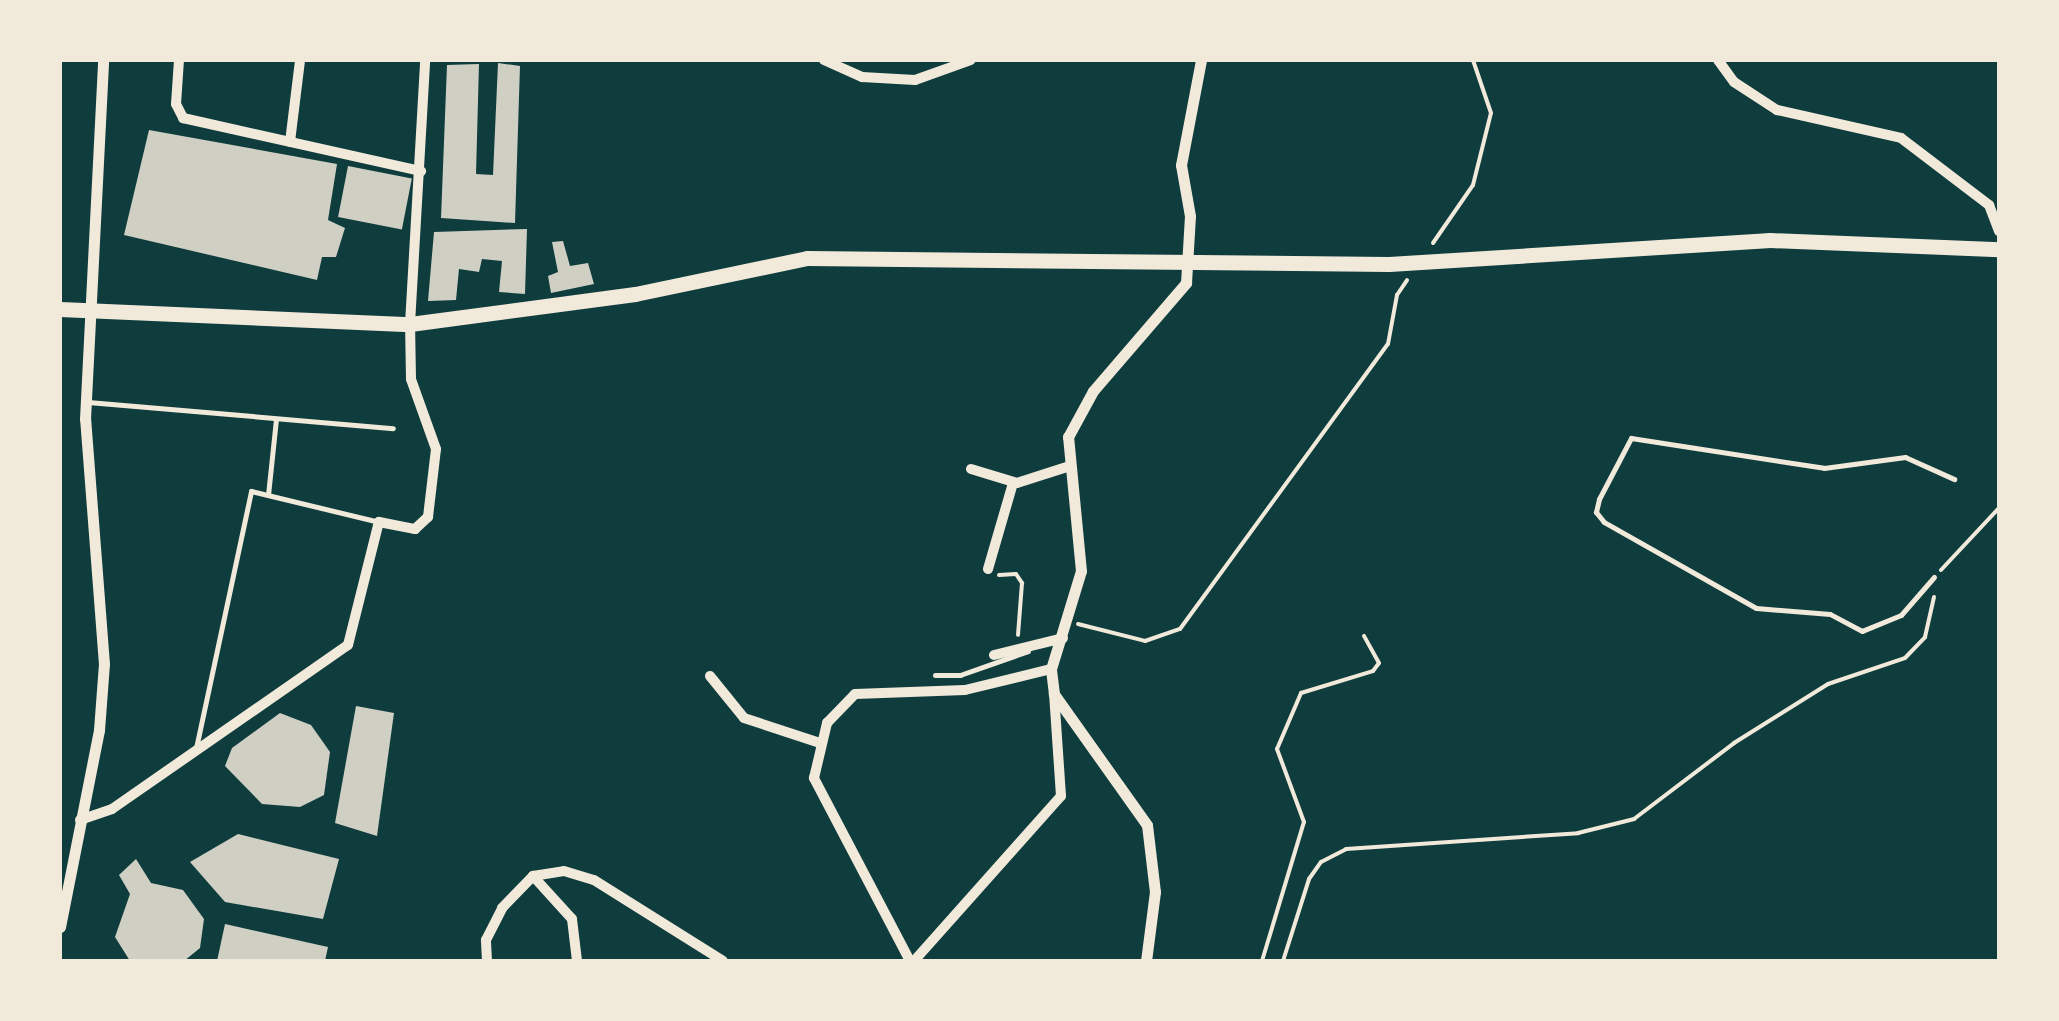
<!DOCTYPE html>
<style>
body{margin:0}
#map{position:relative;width:2059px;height:1021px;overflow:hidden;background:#0f3d3e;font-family:"Asap Condensed",sans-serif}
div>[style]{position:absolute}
.building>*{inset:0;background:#cfcfc3;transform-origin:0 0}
.path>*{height:4px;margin:-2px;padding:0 2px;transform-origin:2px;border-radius:2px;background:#f1e9da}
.service>*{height:5px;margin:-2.5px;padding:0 2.5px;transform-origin:2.5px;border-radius:2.5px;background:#f1e9da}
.minor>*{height:10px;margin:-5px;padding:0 5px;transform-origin:5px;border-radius:5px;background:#f1e9da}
.tertiary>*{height:11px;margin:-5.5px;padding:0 5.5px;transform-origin:5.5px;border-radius:5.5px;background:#f1e9da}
.primary>*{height:15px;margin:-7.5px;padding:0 7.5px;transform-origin:7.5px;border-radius:7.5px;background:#f1e9da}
span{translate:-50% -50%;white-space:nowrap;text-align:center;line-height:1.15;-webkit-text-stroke:9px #f1e9da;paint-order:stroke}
.frame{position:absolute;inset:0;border:62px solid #f1e9da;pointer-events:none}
</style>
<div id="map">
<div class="building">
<i style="clip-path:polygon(498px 63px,520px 66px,515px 223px,441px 218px,447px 65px,479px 64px,476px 174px,493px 175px)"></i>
<i style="clip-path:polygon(149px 130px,337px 164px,328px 220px,345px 228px,336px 257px,322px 257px,317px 280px,124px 235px)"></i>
<i style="left:348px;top:166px;width:65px;height:52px;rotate:11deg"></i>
<i style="clip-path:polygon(527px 229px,525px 294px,499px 292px,502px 261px,482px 259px,479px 272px,459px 269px,456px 300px,428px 301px,434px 232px)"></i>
<i style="clip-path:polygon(563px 241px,570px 266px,588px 263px,594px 284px,551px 293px,548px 276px,558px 272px,552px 242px)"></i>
<i style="clip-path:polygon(356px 706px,394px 713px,377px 836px,335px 823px)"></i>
<i style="clip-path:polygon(280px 713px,311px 725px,330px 752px,324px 795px,300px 807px,262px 804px,225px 766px,232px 748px)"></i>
<i style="clip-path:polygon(238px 834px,339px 859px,323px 919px,225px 902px,190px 862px)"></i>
<i style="clip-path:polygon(136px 859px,151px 883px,183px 890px,204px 919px,200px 948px,184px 961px,130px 961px,115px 937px,130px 894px,119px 875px)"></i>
<i style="clip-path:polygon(225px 924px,328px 947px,325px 961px,217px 961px)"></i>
</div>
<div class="path">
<i style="left:1433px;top:243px;width:70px;rotate:-55.4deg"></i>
<i style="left:1473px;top:185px;width:74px;rotate:-76deg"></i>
<i style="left:1491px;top:113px;width:56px;rotate:-108.8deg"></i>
<i style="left:1941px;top:570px;width:85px;rotate:-46.9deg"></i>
<i style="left:999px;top:575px;width:17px;rotate:-3deg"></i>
<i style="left:1016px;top:574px;width:11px;rotate:56deg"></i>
<i style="left:1022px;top:583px;width:52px;rotate:94.4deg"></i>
<i style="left:1078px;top:624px;width:69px;rotate:14.2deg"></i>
<i style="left:1145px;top:641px;width:37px;rotate:-19deg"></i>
<i style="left:1180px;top:629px;width:353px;rotate:-53.9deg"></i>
<i style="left:1388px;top:344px;width:50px;rotate:-79.6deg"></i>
<i style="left:1397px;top:295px;width:18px;rotate:-56deg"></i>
<i style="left:1262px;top:961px;width:145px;rotate:-73.2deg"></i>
<i style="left:1304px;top:822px;width:78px;rotate:-110.3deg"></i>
<i style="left:1277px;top:749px;width:61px;rotate:-66.8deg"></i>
<i style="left:1301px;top:693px;width:75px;rotate:-17deg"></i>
<i style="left:1373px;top:671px;width:10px;rotate:-53deg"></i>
<i style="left:1379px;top:663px;width:31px;rotate:-119deg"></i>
<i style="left:1283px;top:961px;width:86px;rotate:-72.4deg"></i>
<i style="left:1309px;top:879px;width:21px;rotate:-55deg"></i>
<i style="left:1321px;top:862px;width:28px;rotate:-27deg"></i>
<i style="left:1346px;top:849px;width:233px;rotate:-3.9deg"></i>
<i style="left:1578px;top:833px;width:58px;rotate:-14deg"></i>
<i style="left:1634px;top:819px;width:126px;rotate:-37.2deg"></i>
<i style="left:1734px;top:743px;width:111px;rotate:-32.1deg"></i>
<i style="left:1828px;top:684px;width:81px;rotate:-18.7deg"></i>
<i style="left:1905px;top:658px;width:29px;rotate:-46deg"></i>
<i style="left:1925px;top:637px;width:41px;rotate:-77.3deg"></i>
</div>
<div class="service">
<i style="left:88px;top:402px;width:306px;rotate:4.9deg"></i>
<i style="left:268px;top:495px;width:76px;rotate:-84deg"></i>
<i style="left:1934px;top:577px;width:50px;rotate:131deg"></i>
<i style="left:1901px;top:615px;width:42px;rotate:157.7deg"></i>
<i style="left:1862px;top:631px;width:36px;rotate:-152deg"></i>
<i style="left:1830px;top:614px;width:74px;rotate:-175.4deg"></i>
<i style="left:1756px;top:608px;width:175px;rotate:-150.5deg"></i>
<i style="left:1604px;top:522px;width:13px;rotate:-129deg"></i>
<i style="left:1596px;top:512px;width:13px;rotate:-77deg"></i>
<i style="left:1599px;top:499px;width:69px;rotate:-62.3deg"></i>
<i style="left:1631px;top:438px;width:195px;rotate:8.8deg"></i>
<i style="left:1824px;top:468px;width:82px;rotate:-7.7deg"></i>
<i style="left:1905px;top:457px;width:54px;rotate:24.2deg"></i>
<i style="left:935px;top:675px;width:25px"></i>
<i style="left:960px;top:675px;width:72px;rotate:-19.4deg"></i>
<i style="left:196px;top:748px;width:263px;rotate:-77.9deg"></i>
<i style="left:251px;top:491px;width:132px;rotate:13.6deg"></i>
</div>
<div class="minor">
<i style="left:179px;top:60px;width:44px;rotate:93.9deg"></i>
<i style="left:176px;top:104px;width:16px;rotate:63deg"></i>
<i style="left:183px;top:118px;width:244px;rotate:12.6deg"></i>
<i style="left:824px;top:60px;width:42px;rotate:24.1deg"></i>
<i style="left:862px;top:77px;width:53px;rotate:3.2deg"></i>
<i style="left:915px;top:80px;width:59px;rotate:-19.7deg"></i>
<i style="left:1718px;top:60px;width:27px;rotate:54deg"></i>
<i style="left:1734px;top:82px;width:51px;rotate:33.1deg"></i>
<i style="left:1777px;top:110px;width:127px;rotate:12.7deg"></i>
<i style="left:1901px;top:138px;width:111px;rotate:37.3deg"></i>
<i style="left:1989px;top:205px;width:28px;rotate:69deg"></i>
<i style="left:290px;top:142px;width:83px;rotate:-83deg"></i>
<i style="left:971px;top:469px;width:48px;rotate:16.9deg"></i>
<i style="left:1017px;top:483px;width:56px;rotate:-17.8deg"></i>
<i style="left:988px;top:569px;width:90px;rotate:-73.8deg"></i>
<i style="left:994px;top:655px;width:71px;rotate:-13.8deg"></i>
<i style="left:710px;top:676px;width:54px;rotate:51deg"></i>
<i style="left:744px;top:718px;width:80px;rotate:18.2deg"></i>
<i style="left:80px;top:820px;width:34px;rotate:-19deg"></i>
<i style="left:112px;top:809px;width:287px;rotate:-34.8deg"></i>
<i style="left:348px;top:645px;width:127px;rotate:-75.9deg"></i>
<i style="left:379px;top:522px;width:37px;rotate:11deg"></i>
<i style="left:415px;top:529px;width:18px;rotate:-43deg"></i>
<i style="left:428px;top:517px;width:68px;rotate:-83.3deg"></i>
<i style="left:436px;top:449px;width:74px;rotate:-109.7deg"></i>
<i style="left:411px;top:379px;width:55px;rotate:-91deg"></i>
<i style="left:410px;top:324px;width:264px;rotate:-86.7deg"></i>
<i style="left:533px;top:876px;width:58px;rotate:47.8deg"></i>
<i style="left:572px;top:919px;width:42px;rotate:83.2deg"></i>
<i style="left:487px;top:961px;width:21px;rotate:-93deg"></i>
<i style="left:486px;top:940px;width:36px;rotate:-63deg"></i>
<i style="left:502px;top:908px;width:45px;rotate:-45.9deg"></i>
<i style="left:533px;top:876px;width:31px;rotate:-9deg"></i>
<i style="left:564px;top:871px;width:31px;rotate:17deg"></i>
<i style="left:594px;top:880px;width:152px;rotate:32.1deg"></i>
<i style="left:910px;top:961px;width:207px;rotate:-117.7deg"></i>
<i style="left:814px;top:778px;width:57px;rotate:-76.7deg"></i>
<i style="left:827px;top:723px;width:40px;rotate:-46deg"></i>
<i style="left:855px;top:694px;width:110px;rotate:-2.1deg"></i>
<i style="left:965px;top:690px;width:89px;rotate:-13.7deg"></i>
<i style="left:914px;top:961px;width:221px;rotate:-48.3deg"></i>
<i style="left:1061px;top:796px;width:102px;rotate:-93.9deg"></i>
</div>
<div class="tertiary">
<i style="left:60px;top:927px;width:201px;rotate:-78.8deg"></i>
<i style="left:99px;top:730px;width:66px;rotate:-85.7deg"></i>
<i style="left:104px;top:664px;width:246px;rotate:-94.4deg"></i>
<i style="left:85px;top:419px;width:359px;rotate:-87.1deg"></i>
<i style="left:1146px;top:961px;width:70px;rotate:-82.6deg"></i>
<i style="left:1155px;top:892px;width:67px;rotate:-96.8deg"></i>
<i style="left:1147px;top:825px;width:161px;rotate:-125.4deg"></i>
<i style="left:1054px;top:694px;width:25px;rotate:-97deg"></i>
<i style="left:1051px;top:669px;width:102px;rotate:-73deg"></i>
<i style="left:1081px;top:571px;width:135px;rotate:-95.5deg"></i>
<i style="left:1068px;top:437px;width:52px;rotate:-61.5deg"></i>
<i style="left:1093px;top:391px;width:143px;rotate:-49.3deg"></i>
<i style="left:1186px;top:283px;width:67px;rotate:-86.6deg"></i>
<i style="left:1190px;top:216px;width:52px;rotate:-100deg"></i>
<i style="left:1181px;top:165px;width:107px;rotate:-79.2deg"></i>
</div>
<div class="primary">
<i style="left:60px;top:309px;width:350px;rotate:2.5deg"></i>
<i style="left:410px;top:324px;width:227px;rotate:-7.6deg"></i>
<i style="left:635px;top:294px;width:176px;rotate:-11.8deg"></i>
<i style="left:807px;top:258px;width:582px;rotate:0.59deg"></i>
<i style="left:1389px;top:264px;width:382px;rotate:-3.6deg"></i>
<i style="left:1770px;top:240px;width:229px;rotate:2.3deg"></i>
</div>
<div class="frame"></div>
</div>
